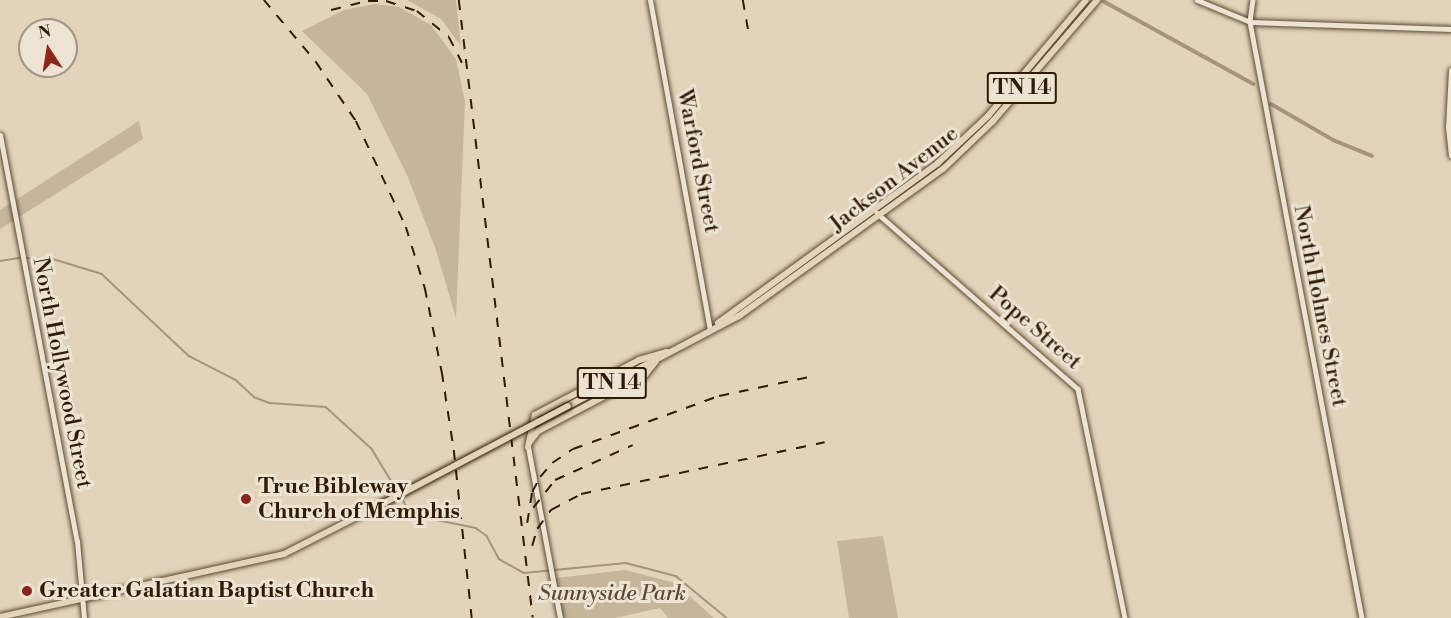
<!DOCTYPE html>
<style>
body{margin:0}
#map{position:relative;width:1451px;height:618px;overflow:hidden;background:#e2d4ba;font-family:"Libre Bodoni",serif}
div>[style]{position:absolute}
.green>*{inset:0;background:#c4b59b}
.stream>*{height:1.5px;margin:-0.75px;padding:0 0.75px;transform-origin:0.75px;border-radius:0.75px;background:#a5957c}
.canal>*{height:4px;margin:-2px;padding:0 2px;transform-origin:2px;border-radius:2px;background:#a5957c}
.roads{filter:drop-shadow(0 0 2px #5c4a31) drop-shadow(0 0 2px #5c4a31)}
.tertiary>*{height:4.5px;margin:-2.25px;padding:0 2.25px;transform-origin:2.25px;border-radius:2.25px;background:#ece3d2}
.secondary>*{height:5px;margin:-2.5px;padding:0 2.5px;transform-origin:2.5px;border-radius:2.5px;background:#ece3d2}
.primary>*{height:6px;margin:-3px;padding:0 3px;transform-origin:3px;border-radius:3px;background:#e2d4ba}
.rail>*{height:1.5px;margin-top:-0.75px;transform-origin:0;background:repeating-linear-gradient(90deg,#2f1c03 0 10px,transparent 0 20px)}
.bridges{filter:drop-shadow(0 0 2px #2f1c03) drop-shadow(0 0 2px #2f1c03)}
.primary-bridge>*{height:6px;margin:-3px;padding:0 3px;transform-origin:3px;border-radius:3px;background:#e2d4ba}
.dots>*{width:16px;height:16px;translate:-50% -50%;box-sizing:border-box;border:3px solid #ece3d2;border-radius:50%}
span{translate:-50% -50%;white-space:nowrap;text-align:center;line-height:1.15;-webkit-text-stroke:6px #ece3d2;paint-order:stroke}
.shield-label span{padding:2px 4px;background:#ece3d2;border:2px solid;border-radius:4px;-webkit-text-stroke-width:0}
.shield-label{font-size:21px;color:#2f1c03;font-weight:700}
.street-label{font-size:22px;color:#2f1c03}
.poi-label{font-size:22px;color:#2f1c03;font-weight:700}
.left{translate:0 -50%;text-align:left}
.park-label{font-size:22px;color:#5c4a31;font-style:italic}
.north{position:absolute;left:18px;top:18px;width:60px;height:60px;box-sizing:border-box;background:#ece3d2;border:2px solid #a0937f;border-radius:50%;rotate:348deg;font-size:16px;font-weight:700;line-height:24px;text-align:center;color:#2f1c03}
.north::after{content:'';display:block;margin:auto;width:21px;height:27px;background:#8f2418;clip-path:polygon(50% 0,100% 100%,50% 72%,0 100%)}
</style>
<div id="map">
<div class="green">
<i style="clip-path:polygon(407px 0,456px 0,461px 46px,441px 19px)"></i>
<i style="clip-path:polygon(375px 4px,399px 7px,431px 25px,456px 59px,465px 102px,456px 318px,436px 250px,407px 175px,367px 94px,302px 31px,344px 10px)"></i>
<i style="clip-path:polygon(139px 121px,143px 139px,0 229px,0 210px)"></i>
<i style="clip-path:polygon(883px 536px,898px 618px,849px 618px,837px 541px)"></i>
<i style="clip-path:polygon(625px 570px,675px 583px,714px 618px,668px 618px,660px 608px,615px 618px,564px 618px,556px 578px)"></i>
</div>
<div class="stream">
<i style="left:25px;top:258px;width:28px;rotate:2deg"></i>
<i style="left:53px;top:259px;width:51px;rotate:17deg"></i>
<i style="left:102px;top:274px;width:120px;rotate:43.3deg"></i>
<i style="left:189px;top:356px;width:53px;rotate:27.1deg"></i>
<i style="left:236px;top:380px;width:25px;rotate:43deg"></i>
<i style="left:254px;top:397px;width:17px;rotate:21deg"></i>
<i style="left:270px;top:403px;width:56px;rotate:4.1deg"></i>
<i style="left:326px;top:407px;width:62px;rotate:42.4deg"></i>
<i style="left:372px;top:449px;width:50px;rotate:58.8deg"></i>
<i style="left:0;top:261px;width:20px;rotate:-9deg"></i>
<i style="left:401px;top:496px;width:15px;rotate:62deg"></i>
<i style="left:408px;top:509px;width:11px;rotate:38deg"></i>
<i style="left:417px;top:516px;width:60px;rotate:11.5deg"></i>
<i style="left:476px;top:528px;width:14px;rotate:36deg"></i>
<i style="left:487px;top:536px;width:26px;rotate:62deg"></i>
<i style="left:499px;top:559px;width:29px;rotate:29deg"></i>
<i style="left:524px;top:573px;width:102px;rotate:-5.6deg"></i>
<i style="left:626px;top:563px;width:52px;rotate:14.6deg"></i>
<i style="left:676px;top:576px;width:66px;rotate:39.5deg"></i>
</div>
<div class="canal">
<i style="left:1101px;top:0;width:174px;rotate:28.9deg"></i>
<i style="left:1271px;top:104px;width:72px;rotate:30.1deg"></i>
<i style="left:1333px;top:140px;width:42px;rotate:22.3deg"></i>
</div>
<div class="roads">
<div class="tertiary">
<i style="left:1253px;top:0;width:22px;rotate:98deg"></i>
<i style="left:1250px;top:22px;width:606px;rotate:79.36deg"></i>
<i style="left:877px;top:213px;width:267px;rotate:41.2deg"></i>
<i style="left:1078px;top:389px;width:234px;rotate:78.4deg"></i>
</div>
<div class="secondary">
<i style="left:650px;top:0;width:334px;rotate:79.7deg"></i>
<i style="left:1197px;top:0;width:57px;rotate:22.5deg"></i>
<i style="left:1250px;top:22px;width:201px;rotate:2deg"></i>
<i style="left:1451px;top:70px;width:57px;rotate:93deg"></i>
<i style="left:1448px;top:127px;width:29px;rotate:84deg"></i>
<i style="left:0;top:135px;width:413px;rotate:79.3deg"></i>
<i style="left:77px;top:541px;width:77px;rotate:84.8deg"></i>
<i style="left:528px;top:447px;width:174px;rotate:79.4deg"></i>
</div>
<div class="primary">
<i style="left:718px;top:323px;width:272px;rotate:-36deg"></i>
<i style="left:938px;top:163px;width:69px;rotate:-43.2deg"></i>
<i style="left:988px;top:116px;width:152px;rotate:-49.8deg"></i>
<i style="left:568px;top:406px;width:193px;rotate:-27.8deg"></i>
<i style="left:739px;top:316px;width:251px;rotate:-35.8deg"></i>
<i style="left:943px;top:169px;width:69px;rotate:-43.8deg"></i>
<i style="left:993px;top:121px;width:160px;rotate:-49.3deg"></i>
<i style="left:529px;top:443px;width:15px;rotate:-53deg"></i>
<i style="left:538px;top:431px;width:121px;rotate:-27.6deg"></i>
<i style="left:645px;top:375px;width:18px;rotate:-52deg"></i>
<i style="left:528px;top:447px;width:33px;rotate:-78deg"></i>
<i style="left:535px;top:415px;width:118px;rotate:-27.9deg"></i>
<i style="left:639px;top:360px;width:29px;rotate:-16deg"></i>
<i style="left:0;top:617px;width:291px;rotate:-12.5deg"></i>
<i style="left:284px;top:554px;width:110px;rotate:-27deg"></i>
</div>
</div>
<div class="rail">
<i style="left:264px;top:0;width:81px;rotate:50deg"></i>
<i style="left:316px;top:62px;width:71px;rotate:55.9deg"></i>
<i style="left:356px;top:121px;width:117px;rotate:64.7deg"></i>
<i style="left:406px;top:227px;width:64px;rotate:72.7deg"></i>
<i style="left:425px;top:288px;width:86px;rotate:78.6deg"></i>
<i style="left:442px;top:372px;width:79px;rotate:81.3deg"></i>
<i style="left:454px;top:450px;width:169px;rotate:83.9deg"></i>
<i style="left:459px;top:0;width:622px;rotate:83.17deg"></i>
<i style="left:743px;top:0;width:39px;rotate:80deg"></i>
<i style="left:331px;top:10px;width:38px;rotate:-14deg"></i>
<i style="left:368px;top:1px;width:18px"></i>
<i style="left:386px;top:1px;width:33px;rotate:18deg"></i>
<i style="left:417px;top:11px;width:41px;rotate:39.1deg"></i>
<i style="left:449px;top:37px;width:29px;rotate:63deg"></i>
<i style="left:533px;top:508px;width:36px;rotate:-52deg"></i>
<i style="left:555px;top:480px;width:85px;rotate:-24.2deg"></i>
<i style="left:527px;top:523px;width:31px;rotate:-81deg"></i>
<i style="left:532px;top:492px;width:17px;rotate:-62deg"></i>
<i style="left:540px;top:477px;width:18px;rotate:-49deg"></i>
<i style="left:552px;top:463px;width:25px;rotate:-34deg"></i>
<i style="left:573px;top:449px;width:155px;rotate:-20deg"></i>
<i style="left:719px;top:396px;width:97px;rotate:-11.9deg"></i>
<i style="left:532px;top:546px;width:18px;rotate:-74deg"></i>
<i style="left:537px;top:529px;width:24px;rotate:-54deg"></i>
<i style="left:551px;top:510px;width:34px;rotate:-28deg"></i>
<i style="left:581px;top:494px;width:249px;rotate:-12deg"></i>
</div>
<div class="bridges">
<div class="primary-bridge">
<i style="left:382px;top:504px;width:210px;rotate:-27.8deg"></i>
</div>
</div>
<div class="dots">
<i style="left:246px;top:499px;background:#8f2418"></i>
<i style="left:27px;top:591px;background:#8f2418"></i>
</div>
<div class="shield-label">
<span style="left:1022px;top:88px">TN 14</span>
<span style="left:612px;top:383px">TN 14</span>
</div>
<div class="street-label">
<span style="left:698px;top:161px;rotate:79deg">Warford Street</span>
<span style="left:894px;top:179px;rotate:-38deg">Jackson Avenue</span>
<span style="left:1320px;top:306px;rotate:79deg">North Holmes Street</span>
<span style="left:1035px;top:328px;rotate:41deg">Pope Street</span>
<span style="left:62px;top:373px;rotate:79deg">North Hollywood Street</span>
</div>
<div class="poi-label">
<span class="left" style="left:258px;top:499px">True Bibleway<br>Church of Memphis</span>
<span class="left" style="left:39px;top:591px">Greater Galatian Baptist Church</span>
</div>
<div class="park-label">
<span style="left:612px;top:594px">Sunnyside Park</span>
</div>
<div class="north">N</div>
</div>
